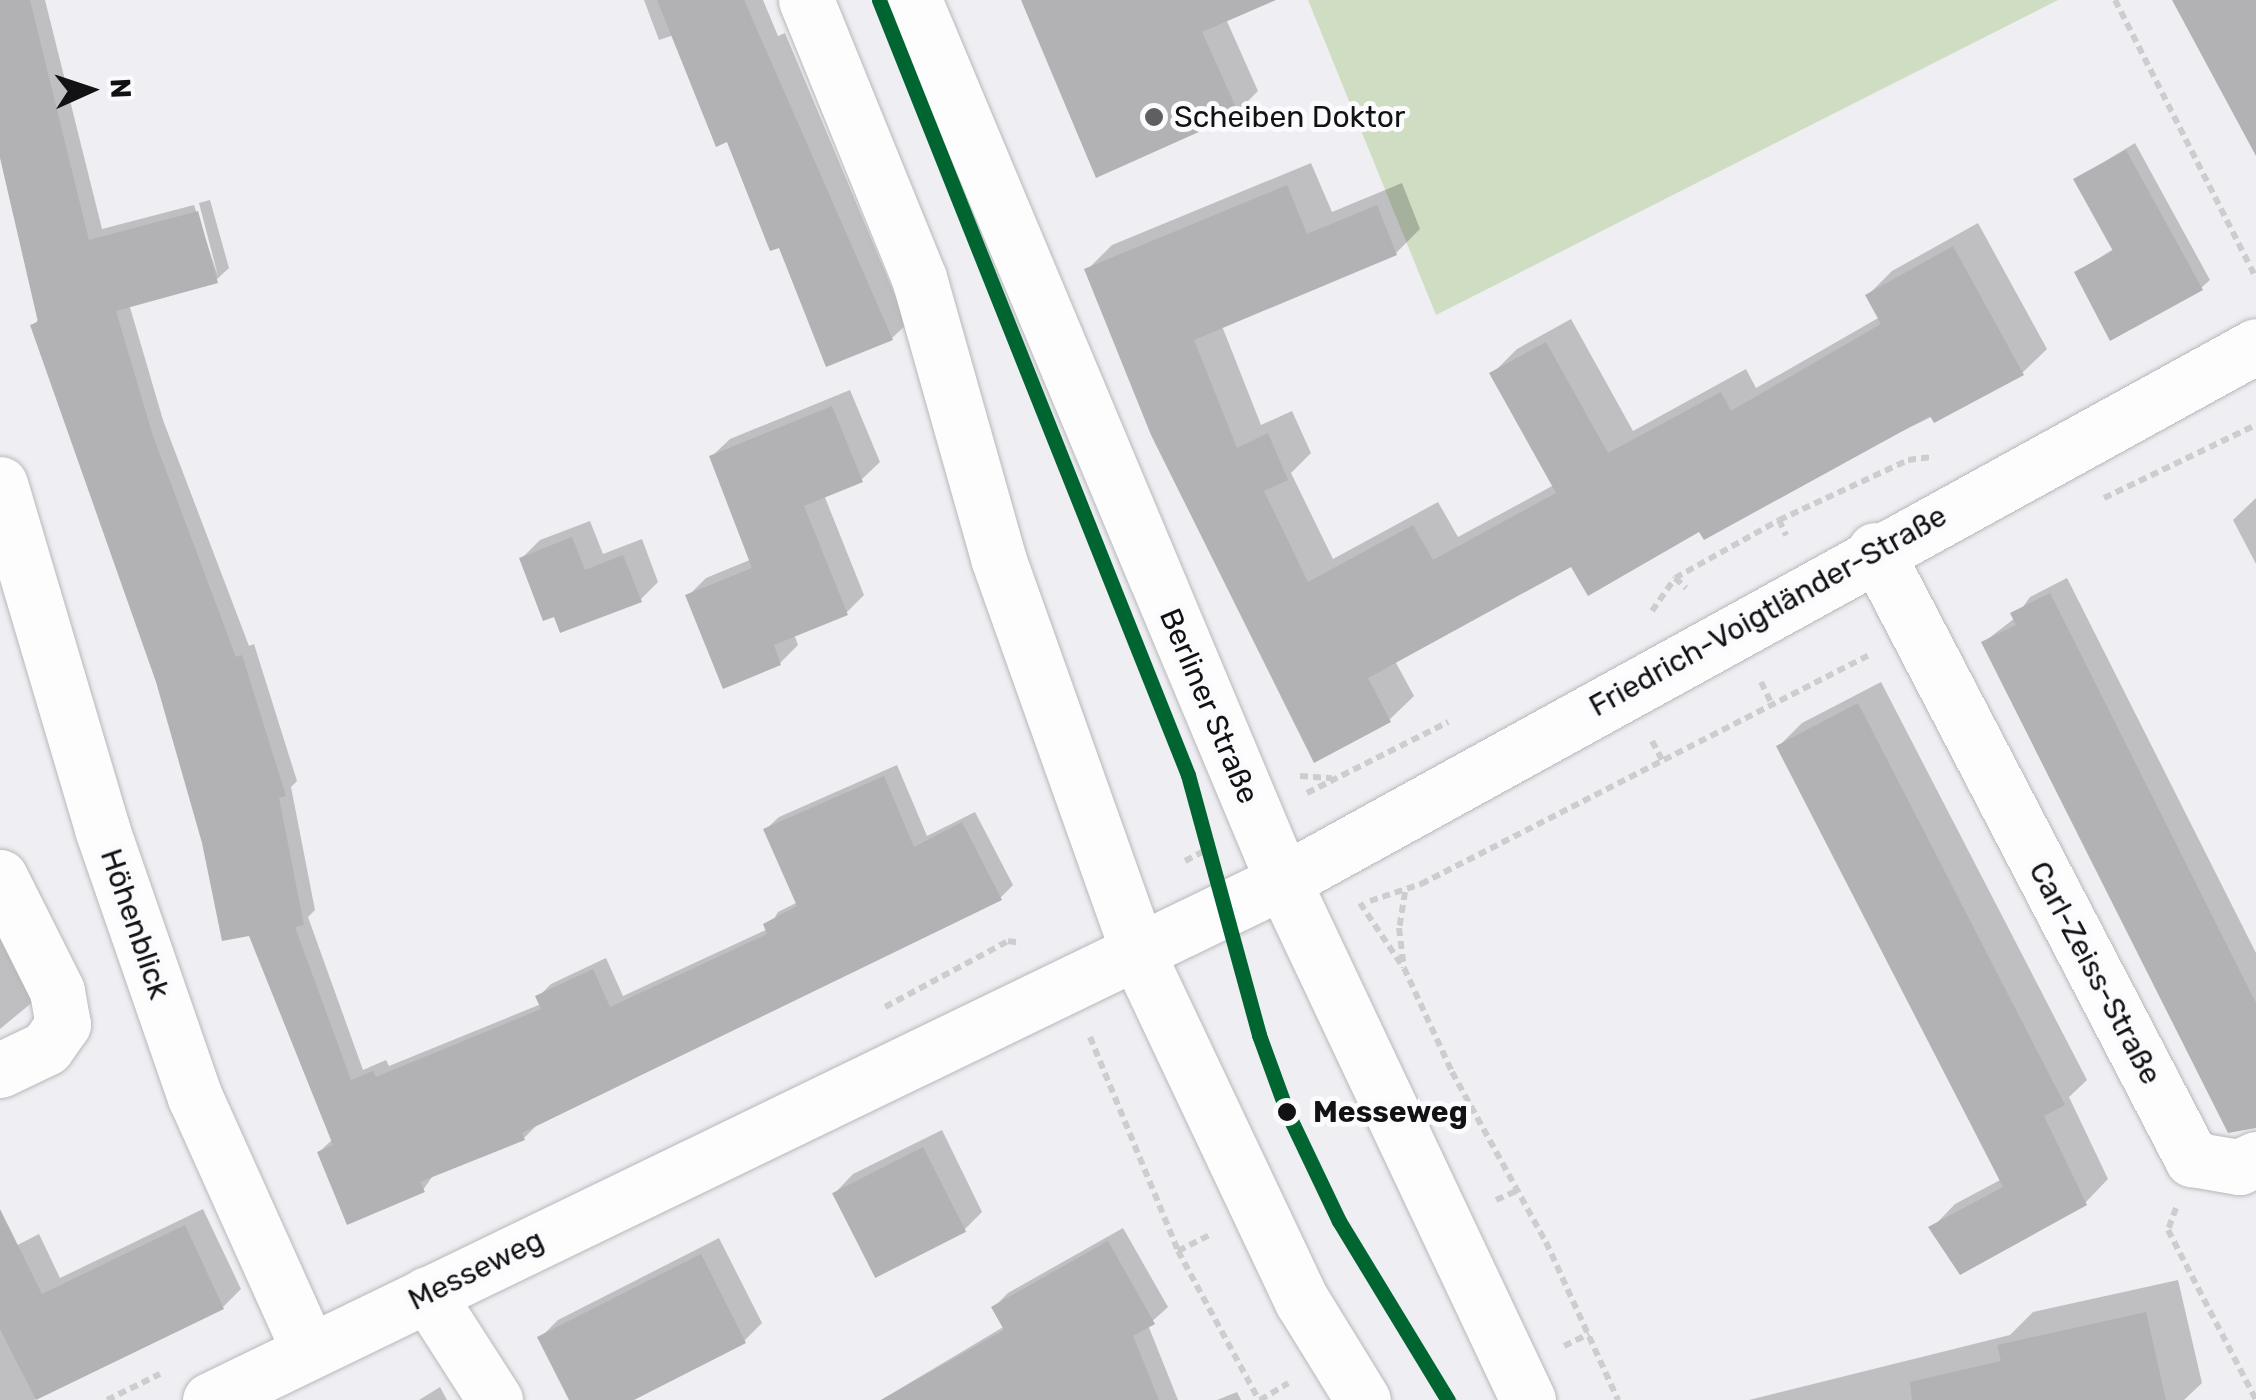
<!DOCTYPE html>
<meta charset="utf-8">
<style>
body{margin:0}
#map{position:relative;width:2256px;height:1400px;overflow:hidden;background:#efeff3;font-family:Rubik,sans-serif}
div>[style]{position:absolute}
.green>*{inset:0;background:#cfdec3}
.shadow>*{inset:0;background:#0003}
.building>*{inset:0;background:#b2b2b5;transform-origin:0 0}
.path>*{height:6px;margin-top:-3px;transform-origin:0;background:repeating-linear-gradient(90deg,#cdcdcd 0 8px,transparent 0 13px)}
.roads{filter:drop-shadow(0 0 2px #b8b8bb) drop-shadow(0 0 2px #b8b8bb)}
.minor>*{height:55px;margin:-27.5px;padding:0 27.5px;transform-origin:27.5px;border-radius:27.5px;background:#fdfdfd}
.major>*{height:55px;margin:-27.5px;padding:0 27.5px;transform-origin:27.5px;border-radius:27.5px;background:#fdfdfd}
.tram-1>*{height:15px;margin:-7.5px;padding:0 7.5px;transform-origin:7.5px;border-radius:7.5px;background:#006531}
.dots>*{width:28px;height:28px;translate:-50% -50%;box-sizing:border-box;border:5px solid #fbfbfe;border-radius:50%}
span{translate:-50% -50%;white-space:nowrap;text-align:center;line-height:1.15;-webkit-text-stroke:10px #fbfbfe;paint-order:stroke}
.poi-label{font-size:30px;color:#121214}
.left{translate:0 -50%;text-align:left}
.street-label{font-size:30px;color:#121214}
.stop-label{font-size:30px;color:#121214;font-weight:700}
.north{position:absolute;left:40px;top:40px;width:100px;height:100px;-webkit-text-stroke:8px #fbfbfe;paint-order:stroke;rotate:87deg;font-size:28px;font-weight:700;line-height:40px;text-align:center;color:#121214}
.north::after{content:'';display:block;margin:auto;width:35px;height:45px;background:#121214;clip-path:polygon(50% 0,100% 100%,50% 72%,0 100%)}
</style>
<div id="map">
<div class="green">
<i style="clip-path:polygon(1308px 0,2058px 0,1436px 315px)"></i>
</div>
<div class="shadow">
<i style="clip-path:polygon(0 0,45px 0,102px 229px,194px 205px,218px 276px,199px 203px,210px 200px,229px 268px,216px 280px,129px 304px,163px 420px,249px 646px,254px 644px,297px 781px,291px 787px,315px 910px,308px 917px,363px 1070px,386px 1060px,389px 1066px,541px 1004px,538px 997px,551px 984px,606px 958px,623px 996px,768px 929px,778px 912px,798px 902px,766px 829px,779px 817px,897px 765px,927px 836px,975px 812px,1013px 885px,1000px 898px,536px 1126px,524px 1138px,434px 1174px,423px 1190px,319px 1152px,333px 1139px,250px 933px,205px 842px,159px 681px,33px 325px,40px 318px,0 147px)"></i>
<i style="clip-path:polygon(644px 0,763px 0,778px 36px,785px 33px,907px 324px,892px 338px,780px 245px,674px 35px,659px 40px)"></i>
<i style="clip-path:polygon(1024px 0,1270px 0,1226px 19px,1258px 91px,1237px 112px)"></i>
<i style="clip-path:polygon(2135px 143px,2210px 280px,2201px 288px,2077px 272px,2115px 248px,2076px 179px)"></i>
<i style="clip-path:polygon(1311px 163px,1332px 212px,1402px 183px,1420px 229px,1396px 253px,1222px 326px,1261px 425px,1292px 411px,1311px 453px,1291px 473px,1333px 559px,1438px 502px,1458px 537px,1554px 485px,1492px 374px,1517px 349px,1571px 319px,1633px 431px,1746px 369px,1756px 388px,1880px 317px,1868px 295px,1892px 271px,1978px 223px,2047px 349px,2022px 373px,1700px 529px,1572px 563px,1395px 661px,1414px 696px,1389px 720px,1087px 270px,1112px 245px)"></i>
<i style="clip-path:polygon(850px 390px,880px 462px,861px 480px,824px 495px,864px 595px,846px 613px,794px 634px,798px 645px,780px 663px,688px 596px,706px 578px,752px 559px,711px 457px,730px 439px)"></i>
<i style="clip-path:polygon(2256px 498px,2256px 564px,2233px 520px)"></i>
<i style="clip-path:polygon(590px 521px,603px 554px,642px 539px,658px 582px,640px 600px,521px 559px,540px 540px)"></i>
<i style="clip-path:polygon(2067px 578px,2256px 953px,2256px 1126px,1984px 642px,2015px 618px,2030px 597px)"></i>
<i style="clip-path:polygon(1881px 682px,2087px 1080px,2069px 1097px,2108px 1179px,2085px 1203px,1932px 1228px,1955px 1204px,2002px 1179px,1779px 746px,1802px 723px)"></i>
<i style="clip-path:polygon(0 930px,35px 1000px,0 1029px)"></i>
<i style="clip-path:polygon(942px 1130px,982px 1212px,964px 1230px,835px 1193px,853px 1174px)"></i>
<i style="clip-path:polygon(203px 1209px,241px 1289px,223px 1307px,34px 1400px,0 1400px,0 1254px,39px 1234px,60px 1278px)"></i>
<i style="clip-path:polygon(1123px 1228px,1168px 1307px,1148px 1325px,1178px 1400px,881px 1400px,1005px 1326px,994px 1307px,1008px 1293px)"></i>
<i style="clip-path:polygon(719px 1238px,762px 1323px,744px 1341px,628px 1400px,572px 1400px,540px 1338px,558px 1320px)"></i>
<i style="clip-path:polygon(2178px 1280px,2202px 1383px,2184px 1400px,1749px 1400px,2010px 1335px,2033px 1312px)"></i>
<i style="clip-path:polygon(440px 1387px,447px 1400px,419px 1400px)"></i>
<i style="clip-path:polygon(1237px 1392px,1241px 1400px,1217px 1400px)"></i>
</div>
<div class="building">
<i style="clip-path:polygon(0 0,30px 0,89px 240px,198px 211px,218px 283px,116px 311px,152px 433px,236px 657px,242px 655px,286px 796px,279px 798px,304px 925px,295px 927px,351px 1080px,373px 1071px,376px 1077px,541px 1009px,535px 996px,593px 969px,610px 1007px,767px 934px,763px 924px,797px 906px,763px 829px,884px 776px,914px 847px,962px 822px,1002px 900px,522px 1133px,525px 1140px,420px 1182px,425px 1192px,347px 1225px,317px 1152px,333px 1145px,249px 936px,222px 941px,202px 843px,156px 682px,30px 325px,38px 322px,0 158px)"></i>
<i style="clip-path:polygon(657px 0,744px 0,893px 340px,826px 367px,779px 248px,770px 251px,727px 142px,716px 147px)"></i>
<i style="clip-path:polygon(1021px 0,1276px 0,1202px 32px,1239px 114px,1096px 178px)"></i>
<i style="clip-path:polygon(2172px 0,2256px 0,2256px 156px)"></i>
<i style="clip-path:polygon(2126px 150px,2203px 290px,2110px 341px,2074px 272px,2113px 251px,2073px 179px)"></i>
<i style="clip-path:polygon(1287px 185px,1307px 234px,1377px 205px,1397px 255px,1194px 340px,1237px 448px,1268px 433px,1288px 480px,1264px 491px,1308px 582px,1413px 525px,1433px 560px,1556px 493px,1489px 373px,1546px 342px,1608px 453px,1721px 392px,1731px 411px,1881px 324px,1865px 295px,1953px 246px,2024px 375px,1934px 423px,1930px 416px,1704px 540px,1699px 532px,1588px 596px,1571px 567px,1368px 678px,1391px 722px,1314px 763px,1151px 435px,1084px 269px)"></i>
<i style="clip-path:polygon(832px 406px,863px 482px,804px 506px,848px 615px,774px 645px,781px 665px,723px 689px,685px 595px,752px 568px,709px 456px)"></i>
<i style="clip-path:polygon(572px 537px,585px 570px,623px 555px,642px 602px,560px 633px,554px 617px,543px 621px,519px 558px)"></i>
<i style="clip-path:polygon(2050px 593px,2256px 1003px,2256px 1128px,2228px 1133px,1981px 642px,2016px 625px,2010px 613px)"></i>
<i style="clip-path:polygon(1858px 703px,2065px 1105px,2044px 1116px,2087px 1205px,1960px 1275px,1928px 1227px,2003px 1187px,1776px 746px)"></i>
<i style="left:923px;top:1147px;width:95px;height:102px;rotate:63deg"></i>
<i style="clip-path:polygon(0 1209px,42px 1294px,185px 1225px,224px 1309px,36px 1400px,0 1329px)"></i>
<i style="clip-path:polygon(1108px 1241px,1155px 1324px,1133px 1336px,1159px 1400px,881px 1400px,1004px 1330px,991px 1307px)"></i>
<i style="clip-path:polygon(701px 1254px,746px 1343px,634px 1400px,569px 1400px,537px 1337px)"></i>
<i style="clip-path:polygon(2146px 1312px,2166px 1400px,1912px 1400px,1910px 1382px,2001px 1361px,1997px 1345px)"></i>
</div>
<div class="path">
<i style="left:2115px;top:0;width:312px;rotate:63.1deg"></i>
<i style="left:2104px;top:498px;width:169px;rotate:-25.7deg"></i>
<i style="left:1779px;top:520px;width:17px;rotate:65deg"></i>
<i style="left:1675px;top:578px;width:15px;rotate:42deg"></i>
<i style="left:1652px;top:611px;width:40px;rotate:-55.1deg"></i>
<i style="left:1675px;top:578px;width:119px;rotate:-29.1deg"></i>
<i style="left:1779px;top:520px;width:142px;rotate:-24.9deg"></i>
<i style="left:1908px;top:460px;width:26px;rotate:-7deg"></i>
<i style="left:1761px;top:682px;width:25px;rotate:64deg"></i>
<i style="left:1652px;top:741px;width:24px;rotate:62deg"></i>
<i style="left:1300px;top:776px;width:32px;rotate:4deg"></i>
<i style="left:1307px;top:793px;width:158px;rotate:-26.7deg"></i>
<i style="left:1185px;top:861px;width:27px;rotate:-28deg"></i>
<i style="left:1405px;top:892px;width:36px;rotate:99deg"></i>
<i style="left:1399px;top:928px;width:40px;rotate:82.9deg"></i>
<i style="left:1404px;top:968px;width:115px;rotate:65.2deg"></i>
<i style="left:1452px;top:1072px;width:194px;rotate:61.1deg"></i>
<i style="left:1546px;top:1242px;width:174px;rotate:65.5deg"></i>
<i style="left:1370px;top:901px;width:54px;rotate:-18.4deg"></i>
<i style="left:1421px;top:884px;width:503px;rotate:-27.07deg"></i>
<i style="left:1360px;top:903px;width:77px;rotate:56.1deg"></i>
<i style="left:885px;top:1007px;width:140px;rotate:-28.2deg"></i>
<i style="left:1008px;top:941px;width:13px;rotate:9deg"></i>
<i style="left:1090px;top:1037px;width:231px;rotate:67.6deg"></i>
<i style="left:1178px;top:1251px;width:170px;rotate:61.5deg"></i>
<i style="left:1496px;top:1200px;width:24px;rotate:-24deg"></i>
<i style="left:2176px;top:1208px;width:23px;rotate:110deg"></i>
<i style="left:2168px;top:1230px;width:191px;rotate:62.6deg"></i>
<i style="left:1178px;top:1251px;width:35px;rotate:-27deg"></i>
<i style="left:1564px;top:1346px;width:28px;rotate:-26deg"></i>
<i style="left:107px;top:1400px;width:59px;rotate:-26.1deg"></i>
<i style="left:1260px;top:1400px;width:33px;rotate:-31deg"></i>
</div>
<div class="roads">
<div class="minor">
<i style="left:0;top:484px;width:360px;rotate:73.5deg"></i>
<i style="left:102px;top:829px;width:284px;rotate:70.9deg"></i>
<i style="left:195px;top:1097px;width:278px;rotate:65.8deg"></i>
<i style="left:1875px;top:550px;width:687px;rotate:62.5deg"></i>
<i style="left:2192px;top:1159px;width:48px;rotate:9.7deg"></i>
<i style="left:2239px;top:1167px;width:19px;rotate:-25deg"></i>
<i style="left:0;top:877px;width:127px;rotate:63.4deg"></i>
<i style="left:57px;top:991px;width:34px;rotate:80deg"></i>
<i style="left:63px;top:1024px;width:29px;rotate:125deg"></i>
<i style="left:46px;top:1048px;width:51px;rotate:154.4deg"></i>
<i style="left:427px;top:1294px;width:126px;rotate:57.3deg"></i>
</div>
<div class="major">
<i style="left:806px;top:0;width:300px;rotate:67.9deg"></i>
<i style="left:919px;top:278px;width:291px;rotate:74.2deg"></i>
<i style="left:998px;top:558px;width:430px;rotate:70.4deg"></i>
<i style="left:1142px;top:963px;width:374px;rotate:64.7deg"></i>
<i style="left:1302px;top:1301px;width:116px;rotate:58.4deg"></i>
<i style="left:914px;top:0;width:955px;rotate:67.27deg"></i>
<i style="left:1283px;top:881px;width:574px;rotate:64.73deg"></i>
<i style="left:210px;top:1400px;width:1192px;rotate:-25.81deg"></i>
<i style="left:1283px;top:881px;width:1110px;rotate:-28.8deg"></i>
</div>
</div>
<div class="tram-1">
<i style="left:879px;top:0;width:834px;rotate:68.26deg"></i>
<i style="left:1188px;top:775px;width:270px;rotate:74.7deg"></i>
<i style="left:1259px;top:1035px;width:82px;rotate:70deg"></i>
<i style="left:1287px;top:1112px;width:121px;rotate:64.5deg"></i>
<i style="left:1339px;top:1221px;width:210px;rotate:58.7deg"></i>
</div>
<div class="dots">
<i style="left:1154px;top:117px;background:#5f5f62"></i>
<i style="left:1287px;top:1112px;background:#121214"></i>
</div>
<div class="poi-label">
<span class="left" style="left:1174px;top:117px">Scheiben Doktor</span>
</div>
<div class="street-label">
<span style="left:1768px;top:611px;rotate:-29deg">Friedrich-Voigtländer-Straße</span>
<span style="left:1209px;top:706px;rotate:67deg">Berliner Straße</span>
<span style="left:135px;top:924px;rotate:71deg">Höhenblick</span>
<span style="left:2095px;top:973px;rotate:62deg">Carl-Zeiss-Straße</span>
<span style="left:476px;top:1270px;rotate:-26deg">Messeweg</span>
</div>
<div class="stop-label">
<span class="left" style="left:1313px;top:1112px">Messeweg</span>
</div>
<div class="north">N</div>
</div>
